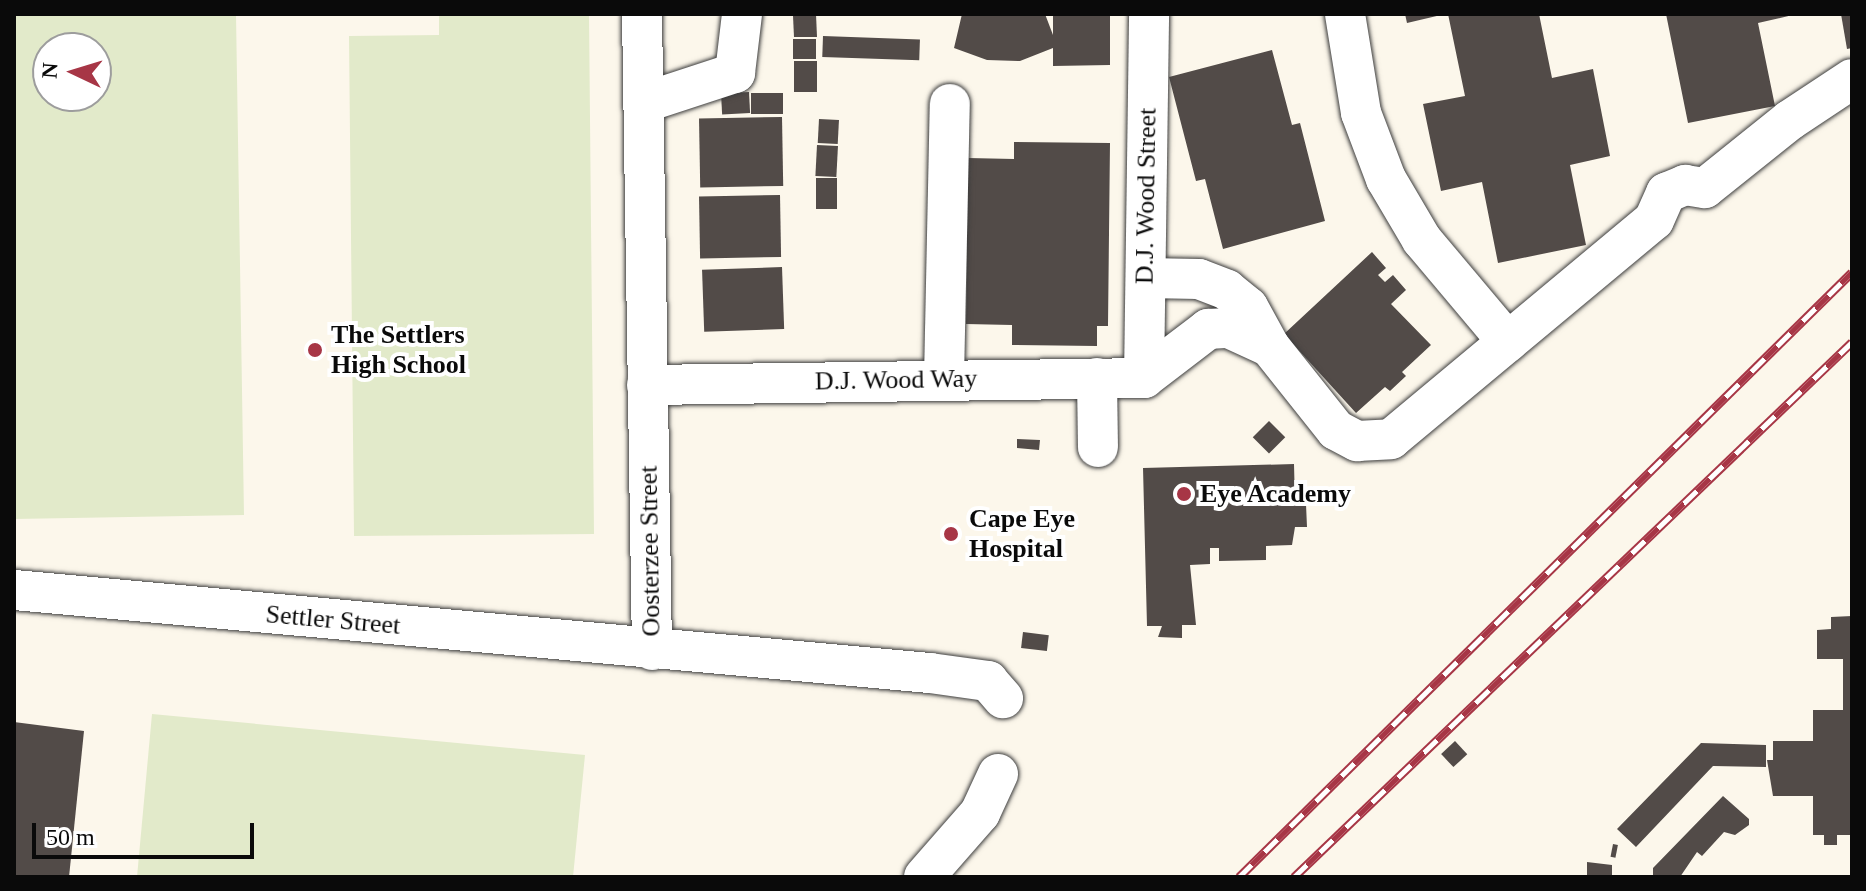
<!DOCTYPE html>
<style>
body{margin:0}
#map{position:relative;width:1866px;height:891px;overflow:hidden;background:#fcf7eb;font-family:"Times New Roman",serif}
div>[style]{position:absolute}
.pitch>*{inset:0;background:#e2eaca}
.building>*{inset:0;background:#524b48;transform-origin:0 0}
.roads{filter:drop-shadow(0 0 2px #3d3d3d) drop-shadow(0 0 2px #3d3d3d)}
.minor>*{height:40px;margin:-20px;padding:0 20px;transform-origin:20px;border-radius:20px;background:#fff}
.rail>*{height:9px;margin-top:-4.5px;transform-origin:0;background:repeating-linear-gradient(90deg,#fff 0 18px,#a73646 0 36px);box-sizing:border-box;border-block:2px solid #a73646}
.dots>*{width:22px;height:22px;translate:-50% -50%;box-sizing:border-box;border:4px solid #fff;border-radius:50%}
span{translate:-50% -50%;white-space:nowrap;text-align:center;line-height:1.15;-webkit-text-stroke:8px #fff;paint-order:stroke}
.street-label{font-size:26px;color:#0a0a0a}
.poi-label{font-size:26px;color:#0a0a0a;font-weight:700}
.left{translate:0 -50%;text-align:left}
.frame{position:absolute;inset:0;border:16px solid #0a0a0a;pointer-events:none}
.north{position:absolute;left:32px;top:32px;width:80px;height:80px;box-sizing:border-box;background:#fff;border:2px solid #9d9d9d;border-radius:50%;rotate:274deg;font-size:22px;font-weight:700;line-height:32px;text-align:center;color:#0a0a0a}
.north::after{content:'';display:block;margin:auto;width:28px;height:36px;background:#a73646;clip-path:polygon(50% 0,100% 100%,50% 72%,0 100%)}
.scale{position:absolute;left:32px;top:823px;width:222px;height:36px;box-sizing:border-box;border:4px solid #0a0a0a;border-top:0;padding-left:10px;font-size:24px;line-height:28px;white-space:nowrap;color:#0a0a0a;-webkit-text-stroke:6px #fff;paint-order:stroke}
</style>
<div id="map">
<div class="pitch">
<i style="clip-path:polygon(evenodd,14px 14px,236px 14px,244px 515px,14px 519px,14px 14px,48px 48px,96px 48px,96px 96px,48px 96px,48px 48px)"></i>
<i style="clip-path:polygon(439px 14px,589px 14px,594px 534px,354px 536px,349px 36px,439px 35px)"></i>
<i style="clip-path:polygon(152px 714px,585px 755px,573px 877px,137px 877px)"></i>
</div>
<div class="building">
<i style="clip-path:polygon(803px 14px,816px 14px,817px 37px,794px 37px,793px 16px)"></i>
<i style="clip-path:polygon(962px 14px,1045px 14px,1053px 35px,1053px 14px,1110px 14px,1110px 65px,1053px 66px,1053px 48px,1020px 61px,987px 60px,954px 48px)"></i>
<i style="clip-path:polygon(1405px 14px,1441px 14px,1441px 15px,1407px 23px)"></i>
<i style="clip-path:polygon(1448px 14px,1539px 14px,1552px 78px,1593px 69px,1610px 156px,1570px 165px,1586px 245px,1498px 263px,1482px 182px,1441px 191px,1423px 104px,1465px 96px)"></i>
<i style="clip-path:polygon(1666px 14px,1797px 14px,1758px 23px,1775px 106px,1688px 123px)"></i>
<i style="clip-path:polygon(1841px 14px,1852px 14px,1852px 48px,1847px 49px)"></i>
<i style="left:823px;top:36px;width:97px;height:21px;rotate:2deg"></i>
<i style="left:793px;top:39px;width:23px;height:20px"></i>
<i style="clip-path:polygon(1272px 50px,1292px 125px,1300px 123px,1325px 221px,1223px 249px,1205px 179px,1196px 181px,1169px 77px)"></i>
<i style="left:817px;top:61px;width:31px;height:23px;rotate:90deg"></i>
<i style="left:749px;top:92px;width:21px;height:28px;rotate:87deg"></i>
<i style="left:751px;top:93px;width:32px;height:21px"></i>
<i style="left:782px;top:117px;width:69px;height:83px;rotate:89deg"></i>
<i style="left:819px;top:119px;width:20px;height:24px;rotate:3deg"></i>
<i style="clip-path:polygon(1014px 142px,1110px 143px,1108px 326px,1097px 326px,1097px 346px,1012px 345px,1012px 325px,966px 324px,968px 158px,1014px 159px)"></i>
<i style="left:817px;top:145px;width:21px;height:31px;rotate:3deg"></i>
<i style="left:816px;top:178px;width:21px;height:31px"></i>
<i style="left:780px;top:195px;width:62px;height:81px;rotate:89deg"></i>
<i style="clip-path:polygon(1372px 252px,1386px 268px,1378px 275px,1385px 282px,1393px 275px,1406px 290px,1391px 304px,1431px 345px,1402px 372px,1406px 376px,1390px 391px,1385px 387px,1356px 413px,1284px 334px)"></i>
<i style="left:782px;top:267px;width:62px;height:80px;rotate:88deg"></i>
<i style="left:1269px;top:421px;width:23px;height:23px;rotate:45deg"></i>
<i style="clip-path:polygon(1017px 439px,1040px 440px,1039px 450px,1017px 448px)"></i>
<i style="clip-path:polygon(1294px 464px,1295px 503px,1306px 504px,1307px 527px,1295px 527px,1292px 545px,1266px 546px,1266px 560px,1219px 561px,1219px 548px,1210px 548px,1210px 564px,1190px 565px,1196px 625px,1182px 625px,1182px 638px,1158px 637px,1162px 626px,1147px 626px,1143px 468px)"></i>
<i style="clip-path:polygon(1852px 616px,1852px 835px,1837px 835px,1837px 845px,1824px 845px,1824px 835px,1813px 835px,1813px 796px,1773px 796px,1767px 760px,1773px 760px,1773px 741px,1813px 741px,1813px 710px,1843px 710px,1843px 659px,1817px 659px,1817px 630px,1831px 629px,1831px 617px)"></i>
<i style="left:1023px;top:632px;width:26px;height:16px;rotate:7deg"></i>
<i style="clip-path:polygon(14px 722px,84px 731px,69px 877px,14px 877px)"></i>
<i style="left:1455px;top:741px;width:18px;height:19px;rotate:47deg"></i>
<i style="clip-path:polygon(1701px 743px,1766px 745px,1766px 767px,1713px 766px,1636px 847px,1617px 829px)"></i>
<i style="clip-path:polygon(1723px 796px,1749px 819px,1749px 825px,1735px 835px,1724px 832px,1702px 856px,1697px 852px,1680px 877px,1653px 877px,1653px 868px)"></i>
<i style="left:1613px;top:844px;width:5px;height:13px;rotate:11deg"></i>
<i style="clip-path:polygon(1587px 862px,1612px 865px,1612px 877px,1587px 877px)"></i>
</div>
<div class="roads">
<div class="minor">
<i style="left:642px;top:14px;width:636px;rotate:89.1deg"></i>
<i style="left:1345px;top:14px;width:100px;rotate:80.8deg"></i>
<i style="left:1361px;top:113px;width:71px;rotate:69.3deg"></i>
<i style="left:1386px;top:179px;width:71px;rotate:59.5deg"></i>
<i style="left:1422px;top:240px;width:133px;rotate:49.9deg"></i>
<i style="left:643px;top:103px;width:97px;rotate:-18.1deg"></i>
<i style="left:735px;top:73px;width:59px;rotate:-83.2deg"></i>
<i style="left:1146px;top:278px;width:53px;rotate:1.1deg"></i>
<i style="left:1199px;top:279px;width:30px;rotate:21deg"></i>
<i style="left:1227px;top:290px;width:27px;rotate:39deg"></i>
<i style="left:1248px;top:307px;width:46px;rotate:61.2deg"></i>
<i style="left:1270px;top:347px;width:106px;rotate:51.5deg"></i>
<i style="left:1336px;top:430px;width:24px;rotate:28deg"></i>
<i style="left:1357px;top:441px;width:34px;rotate:-3deg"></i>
<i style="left:1391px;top:439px;width:342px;rotate:-39.8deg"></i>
<i style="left:1654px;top:220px;width:30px;rotate:-66deg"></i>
<i style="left:1666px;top:193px;width:21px;rotate:-23deg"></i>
<i style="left:1685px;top:185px;width:20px;rotate:9deg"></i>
<i style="left:1705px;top:188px;width:109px;rotate:-38.7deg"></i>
<i style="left:1790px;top:120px;width:74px;rotate:-33.5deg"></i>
<i style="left:1097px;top:378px;width:69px;rotate:89.2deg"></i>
<i style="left:1144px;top:378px;width:364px;rotate:-89.2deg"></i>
<i style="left:1144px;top:378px;width:81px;rotate:-37.4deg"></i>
<i style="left:1208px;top:329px;width:21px;rotate:-3deg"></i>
<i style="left:1229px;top:328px;width:45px;rotate:24.9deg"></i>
<i style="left:944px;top:379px;width:275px;rotate:-88.8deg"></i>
<i style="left:647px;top:385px;width:497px;rotate:-0.8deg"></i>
<i style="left:14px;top:590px;width:920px;rotate:5.18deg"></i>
<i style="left:930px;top:673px;width:59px;rotate:7.9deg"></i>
<i style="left:988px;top:681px;width:23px;rotate:49deg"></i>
<i style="left:924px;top:877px;width:85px;rotate:-48.8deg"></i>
<i style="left:980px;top:813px;width:43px;rotate:-65.2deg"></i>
</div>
</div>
<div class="rail">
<i style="left:1239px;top:877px;width:861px;rotate:-44.62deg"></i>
<i style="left:1294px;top:877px;width:773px;rotate:-43.79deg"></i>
</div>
<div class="dots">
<i style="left:315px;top:350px;background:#a73646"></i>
<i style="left:1184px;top:494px;background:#a73646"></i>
<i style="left:951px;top:534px;background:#a73646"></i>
</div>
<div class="street-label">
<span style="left:1146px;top:196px;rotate:-89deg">D.J. Wood Street</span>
<span style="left:896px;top:380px;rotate:-1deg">D.J. Wood Way</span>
<span style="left:650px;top:551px;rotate:-91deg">Oosterzee Street</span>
<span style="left:333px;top:620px;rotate:5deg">Settler Street</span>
</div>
<div class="poi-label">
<span class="left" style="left:331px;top:350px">The Settlers<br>High School</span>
<span class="left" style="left:1200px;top:494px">Eye Academy</span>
<span class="left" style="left:969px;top:534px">Cape Eye<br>Hospital</span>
</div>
<div class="frame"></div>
<div class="north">N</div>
<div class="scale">50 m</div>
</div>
